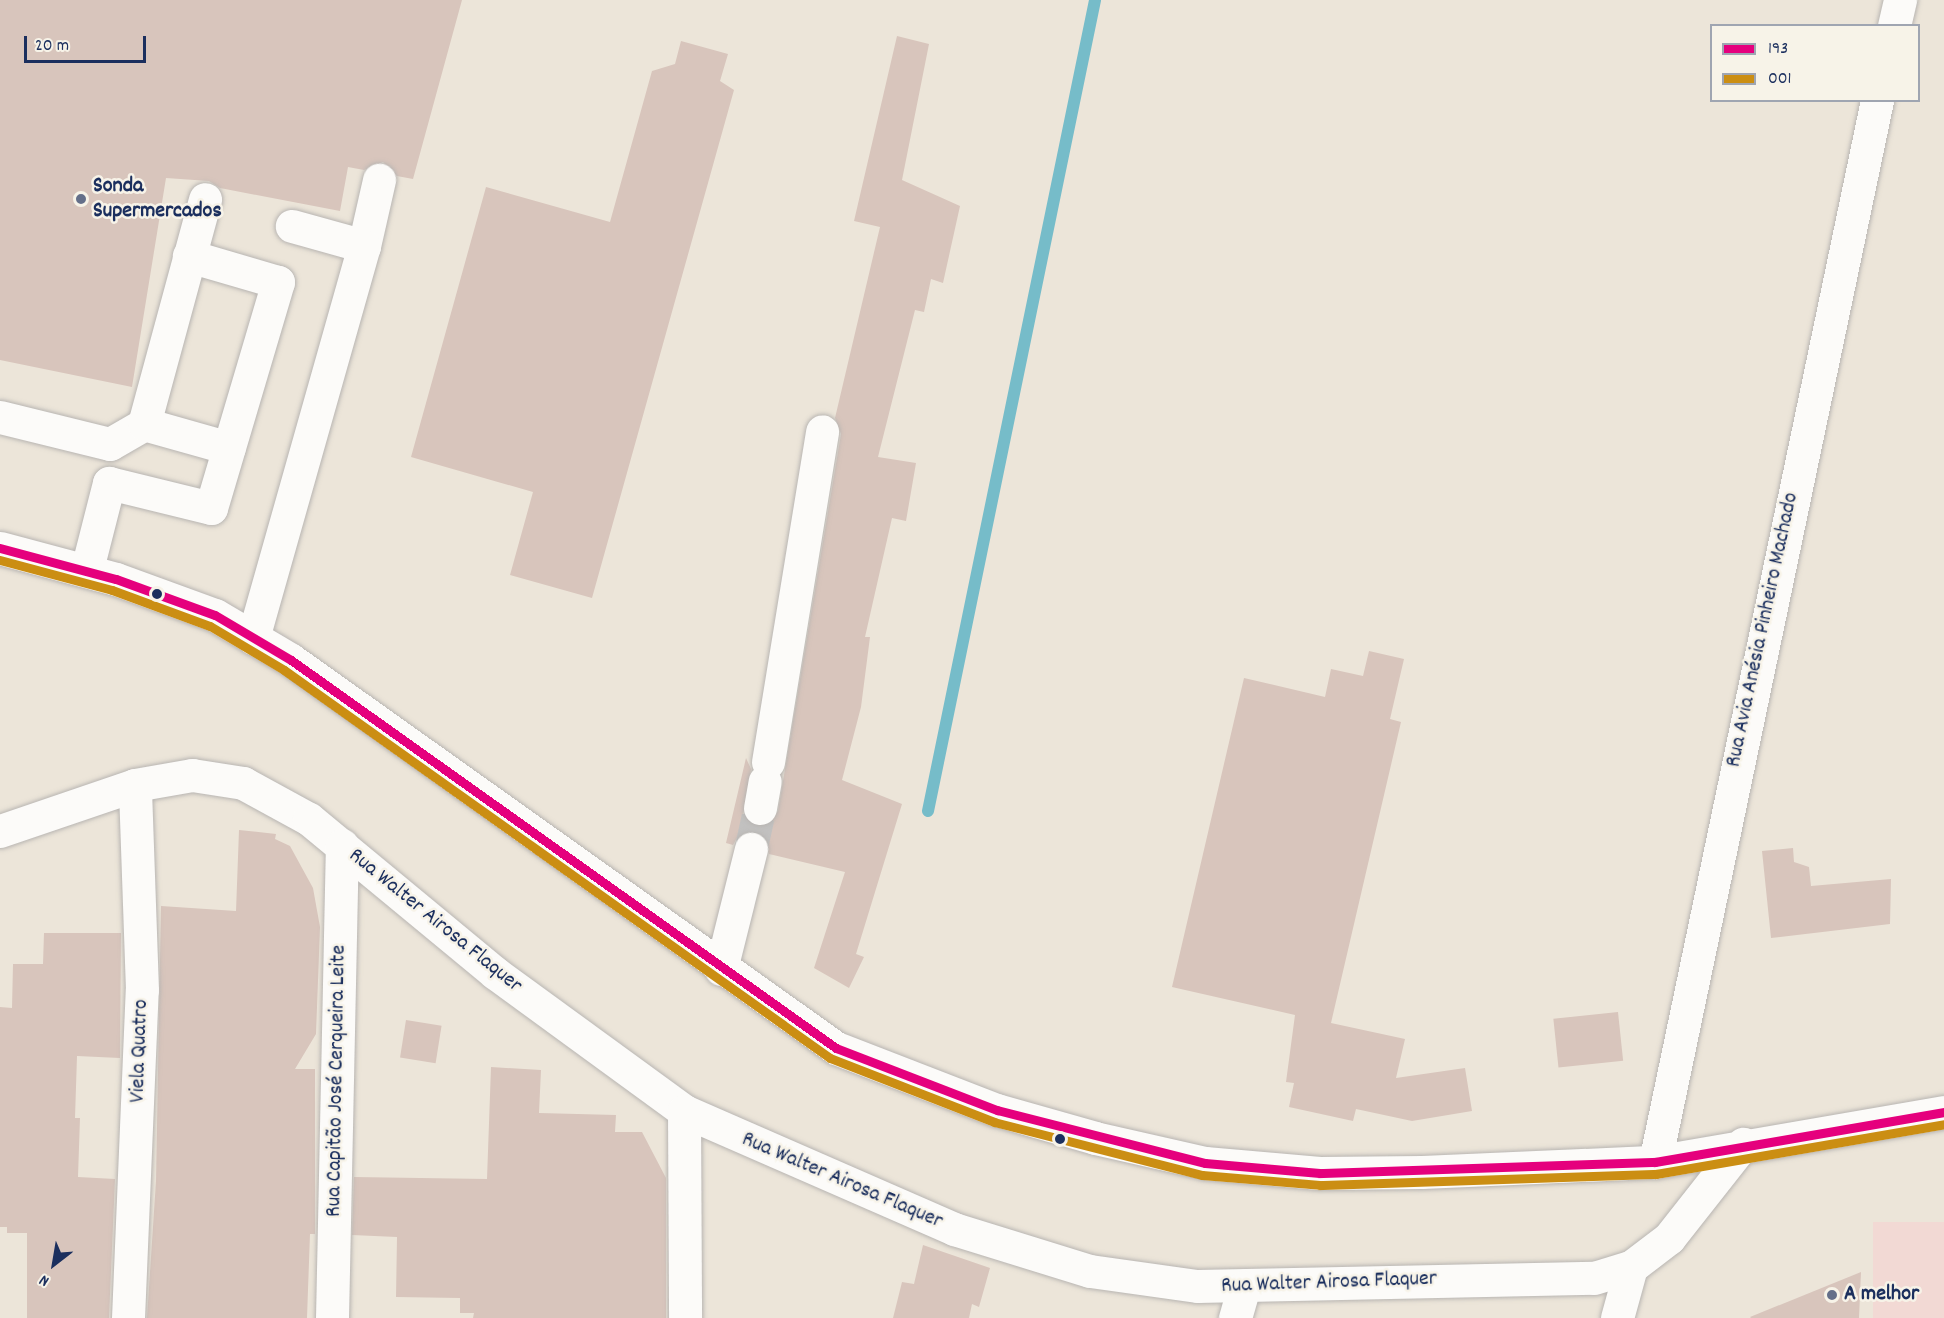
<!DOCTYPE html>
<meta charset="utf-8">
<style>
body{margin:0}
#map{position:relative;width:1944px;height:1318px;overflow:hidden;background:#ece5d9;font-family:Dekko,sans-serif}
div>[style]{position:absolute}
.built>*{inset:0;background:#f2d9d4;transform-origin:0 0}
.stream>*{height:12px;margin:-6px;padding:0 6px;transform-origin:6px;border-radius:6px;background:#76bcc9}
.building>*{inset:0;background:#d8c5bc;transform-origin:0 0}
.minor-tunnel>*{height:33px;margin-top:-16.5px;transform-origin:0;background:repeating-linear-gradient(90deg,#c2c1c0 0 33px,transparent 0 49px)}
.roads{filter:drop-shadow(0 0 2px #b8b5b2) drop-shadow(0 0 2px #b8b5b2)}
.minor>*{height:33px;margin:-16.5px;padding:0 16.5px;transform-origin:16.5px;border-radius:16.5px;background:#fcfbf9}
.major>*{height:33px;margin:-16.5px;padding:0 16.5px;transform-origin:16.5px;border-radius:16.5px;background:#fcfbf9}
.bus-1>*{height:9px;margin:-4.5px;padding:0 4.5px;transform-origin:4.5px;border-radius:4.5px;background:#e5007d}
.bus-2>*{height:9px;margin:-4.5px;padding:0 4.5px;transform-origin:4.5px;border-radius:4.5px;background:#cb8e13}
.dots>*{width:16px;height:16px;translate:-50% -50%;box-sizing:border-box;border:3px solid #f7f3e8;border-radius:50%}
span{translate:-50% -50%;white-space:nowrap;text-align:center;line-height:1.15;-webkit-text-stroke:5px #f7f3e8;paint-order:stroke}
.poi-label{font-size:22px;color:#1b2f5e;font-weight:700}
.left{translate:0 -50%;text-align:left}
.street-label{font-size:22px;color:#1b2f5e}
.legend{position:absolute;left:1710px;top:24px;width:210px;height:78px;box-sizing:border-box;background:#f7f3e8;border:2px solid #9fa5b1;margin:0;padding:8px 10px;list-style:none;font-size:18px;color:#1b2f5e}
.legend li{display:flex;align-items:center;gap:12px;height:30px}
.legend b{width:30px;border:2px solid #9fa5b1}
.north{position:absolute;left:24px;top:1234px;width:60px;height:60px;-webkit-text-stroke:4px #f7f3e8;paint-order:stroke;rotate:211deg;font-size:16px;font-weight:700;line-height:24px;text-align:center;color:#1b2f5e}
.north::after{content:'';display:block;margin:auto;width:21px;height:27px;background:#1b2f5e;clip-path:polygon(50% 0,100% 100%,50% 72%,0 100%)}
.scale{position:absolute;left:24px;top:36px;width:122px;height:27px;box-sizing:border-box;border:3px solid #1b2f5e;border-top:0;padding-left:8px;font-size:18px;line-height:21px;white-space:nowrap;color:#1b2f5e;-webkit-text-stroke:4px #f7f3e8;paint-order:stroke}
</style>
<div id="map">
<div class="built">
<i style="left:1944px;top:1222px;width:96px;height:71px;rotate:90deg"></i>
</div>
<div class="stream">
<i style="left:928px;top:811px;width:828px;rotate:-78.36deg"></i>
</div>
<div class="building">
<i style="clip-path:polygon(0 0,462px 0,413px 179px,397px 176px,383px 162px,364px 170px,348px 167px,340px 211px,220px 188px,209px 181px,166px 178px,132px 387px,0 360px)"></i>
<i style="clip-path:polygon(897px 36px,929px 44px,902px 180px,960px 206px,943px 283px,931px 279px,924px 312px,915px 310px,878px 457px,916px 463px,906px 521px,892px 518px,865px 637px,870px 637px,861px 707px,842px 780px,902px 804px,856px 954px,864px 957px,849px 988px,814px 968px,845px 872px,769px 854px,764px 836px,755px 831px,738px 836px,733px 845px,726px 843px,746px 758px,751px 769px,743px 815px,756px 826px,766px 826px,778px 811px,841px 434px,835px 418px,880px 227px,854px 221px)"></i>
<i style="clip-path:polygon(681px 41px,728px 54px,720px 81px,734px 90px,592px 598px,510px 575px,533px 492px,411px 457px,486px 187px,610px 222px,652px 71px,675px 64px)"></i>
<i style="clip-path:polygon(1369px 651px,1404px 659px,1390px 719px,1401px 722px,1331px 1023px,1405px 1039px,1396px 1078px,1465px 1068px,1472px 1111px,1412px 1121px,1356px 1109px,1353px 1121px,1289px 1107px,1294px 1083px,1286px 1082px,1295px 1015px,1172px 987px,1244px 678px,1325px 697px,1331px 669px,1363px 676px)"></i>
<i style="clip-path:polygon(239px 830px,276px 834px,275px 839px,290px 846px,313px 888px,320px 927px,316px 1034px,295px 1069px,315px 1069px,315px 1234px,310px 1234px,307px 1318px,147px 1318px,156px 1181px,161px 906px,236px 911px)"></i>
<i style="clip-path:polygon(1793px 848px,1794px 862px,1809px 867px,1811px 886px,1891px 879px,1890px 924px,1771px 938px,1762px 851px)"></i>
<i style="clip-path:polygon(44px 933px,121px 933px,120px 1058px,77px 1056px,75px 1118px,80px 1118px,78px 1177px,115px 1179px,109px 1318px,27px 1318px,27px 1233px,7px 1233px,7px 1227px,0 1227px,0 1007px,12px 1008px,13px 964px,43px 964px)"></i>
<i style="left:1618px;top:1012px;width:49px;height:65px;rotate:84deg"></i>
<i style="left:406px;top:1020px;width:36px;height:38px;rotate:9deg"></i>
<i style="clip-path:polygon(491px 1067px,541px 1070px,539px 1113px,616px 1115px,615px 1132px,642px 1132px,666px 1178px,666px 1318px,473px 1318px,474px 1313px,460px 1313px,460px 1298px,396px 1297px,397px 1237px,352px 1235px,354px 1177px,487px 1179px)"></i>
<i style="clip-path:polygon(923px 1245px,990px 1268px,979px 1307px,972px 1304px,969px 1318px,893px 1318px,902px 1282px,914px 1284px)"></i>
<i style="clip-path:polygon(1861px 1272px,1859px 1318px,1751px 1318px,1750px 1317px)"></i>
</div>
<div class="minor-tunnel">
<i style="left:751px;top:849px;width:42px;rotate:-77.6deg"></i>
</div>
<div class="roads">
<div class="minor">
<i style="left:1894px;top:26px;width:27px;rotate:-77deg"></i>
<i style="left:364px;top:246px;width:68px;rotate:-77.2deg"></i>
<i style="left:0;top:417px;width:113px;rotate:13.8deg"></i>
<i style="left:110px;top:444px;width:39px;rotate:-30deg"></i>
<i style="left:144px;top:424px;width:233px;rotate:-74.8deg"></i>
<i style="left:144px;top:424px;width:88px;rotate:15.8deg"></i>
<i style="left:87px;top:569px;width:89px;rotate:-75.7deg"></i>
<i style="left:109px;top:483px;width:105px;rotate:13.8deg"></i>
<i style="left:211px;top:508px;width:236px;rotate:-73.5deg"></i>
<i style="left:278px;top:282px;width:93px;rotate:-163.7deg"></i>
<i style="left:253px;top:638px;width:407px;rotate:-74.2deg"></i>
<i style="left:364px;top:246px;width:75px;rotate:-164.5deg"></i>
<i style="left:768px;top:762px;width:335px;rotate:-80.7deg"></i>
<i style="left:760px;top:808px;width:27px;rotate:-80deg"></i>
<i style="left:0;top:831px;width:143px;rotate:-18.8deg"></i>
<i style="left:135px;top:785px;width:58px;rotate:-10deg"></i>
<i style="left:192px;top:775px;width:52px;rotate:8.9deg"></i>
<i style="left:243px;top:783px;width:75px;rotate:28.6deg"></i>
<i style="left:309px;top:819px;width:241px;rotate:39.6deg"></i>
<i style="left:495px;top:973px;width:234px;rotate:36.1deg"></i>
<i style="left:684px;top:1111px;width:295px;rotate:23.6deg"></i>
<i style="left:954px;top:1229px;width:142px;rotate:17.2deg"></i>
<i style="left:1090px;top:1271px;width:108px;rotate:8deg"></i>
<i style="left:1197px;top:1286px;width:397px;rotate:-1.2deg"></i>
<i style="left:1594px;top:1278px;width:39px;rotate:-17deg"></i>
<i style="left:1631px;top:1267px;width:48px;rotate:-37.3deg"></i>
<i style="left:1669px;top:1238px;width:120px;rotate:-51.8deg"></i>
<i style="left:721px;top:969px;width:124px;rotate:-76deg"></i>
<i style="left:684px;top:1111px;width:207px;rotate:89.7deg"></i>
<i style="left:1655px;top:1162px;width:1085px;rotate:-78.19deg"></i>
<i style="left:128px;top:1318px;width:328px;rotate:-87.6deg"></i>
<i style="left:142px;top:990px;width:205px;rotate:-92deg"></i>
<i style="left:332px;top:1318px;width:473px;rotate:-88.8deg"></i>
<i style="left:1235px;top:1318px;width:32px;rotate:-74deg"></i>
<i style="left:1617px;top:1318px;width:53px;rotate:-74.6deg"></i>
</div>
<div class="major">
<i style="left:0;top:548px;width:120px;rotate:15deg"></i>
<i style="left:116px;top:579px;width:105px;rotate:20deg"></i>
<i style="left:215px;top:615px;width:88px;rotate:30.6deg"></i>
<i style="left:291px;top:660px;width:669px;rotate:35.45deg"></i>
<i style="left:836px;top:1048px;width:173px;rotate:21.1deg"></i>
<i style="left:997px;top:1110px;width:102px;rotate:15.9deg"></i>
<i style="left:1095px;top:1138px;width:113px;rotate:12.8deg"></i>
<i style="left:1205px;top:1163px;width:115px;rotate:5deg"></i>
<i style="left:1320px;top:1173px;width:102px;rotate:-0.6deg"></i>
<i style="left:1422px;top:1172px;width:233px;rotate:-2.5deg"></i>
<i style="left:1655px;top:1162px;width:293px;rotate:-9.8deg"></i>
</div>
</div>
<div class="bus-1">
<i style="left:0;top:548px;width:120px;rotate:15deg"></i>
<i style="left:116px;top:579px;width:105px;rotate:20deg"></i>
<i style="left:215px;top:615px;width:88px;rotate:30.6deg"></i>
<i style="left:291px;top:660px;width:669px;rotate:35.45deg"></i>
<i style="left:836px;top:1048px;width:173px;rotate:21.1deg"></i>
<i style="left:997px;top:1110px;width:215px;rotate:14.3deg"></i>
<i style="left:1205px;top:1163px;width:115px;rotate:5deg"></i>
<i style="left:1320px;top:1173px;width:335px;rotate:-1.9deg"></i>
<i style="left:1655px;top:1162px;width:293px;rotate:-9.8deg"></i>
</div>
<div class="bus-2">
<i style="left:0;top:560px;width:116px;rotate:15deg"></i>
<i style="left:112px;top:590px;width:104px;rotate:20.2deg"></i>
<i style="left:210px;top:626px;width:86px;rotate:30.7deg"></i>
<i style="left:284px;top:670px;width:670px;rotate:35.4deg"></i>
<i style="left:830px;top:1058px;width:176px;rotate:21.3deg"></i>
<i style="left:994px;top:1122px;width:215px;rotate:14.3deg"></i>
<i style="left:1202px;top:1175px;width:118px;rotate:4.8deg"></i>
<i style="left:1320px;top:1185px;width:336px;rotate:-1.9deg"></i>
<i style="left:1656px;top:1174px;width:292px;rotate:-9.8deg"></i>
</div>
<div class="dots">
<i style="left:81px;top:199px;background:#646f89"></i>
<i style="left:157px;top:594px;background:#1b2f5e"></i>
<i style="left:1060px;top:1139px;background:#1b2f5e"></i>
<i style="left:1832px;top:1295px;background:#646f89"></i>
</div>
<div class="poi-label">
<span class="left" style="left:93px;top:199px">Sonda<br>Supermercados</span>
<span class="left" style="left:1844px;top:1295px">A melhor</span>
</div>
<div class="street-label">
<span style="left:1763px;top:630px;rotate:-78deg">Rua Avia Anésia Pinheiro Machado</span>
<span style="left:435px;top:921px;rotate:39deg">Rua Walter Airosa Flaquer</span>
<span style="left:140px;top:1051px;rotate:-88deg">Viela Quatro</span>
<span style="left:337px;top:1081px;rotate:-89deg">Rua Capitão José Cerqueira Leite</span>
<span style="left:842px;top:1181px;rotate:23deg">Rua Walter Airosa Flaquer</span>
<span style="left:1329px;top:1283px;rotate:-2deg">Rua Walter Airosa Flaquer</span>
</div>
<ul class="legend">
<li><b style="height:8px;background:#e5007d"></b>193</li>
<li><b style="height:8px;background:#cb8e13"></b>001</li>
</ul>
<div class="north">N</div>
<div class="scale">20 m</div>
</div>
